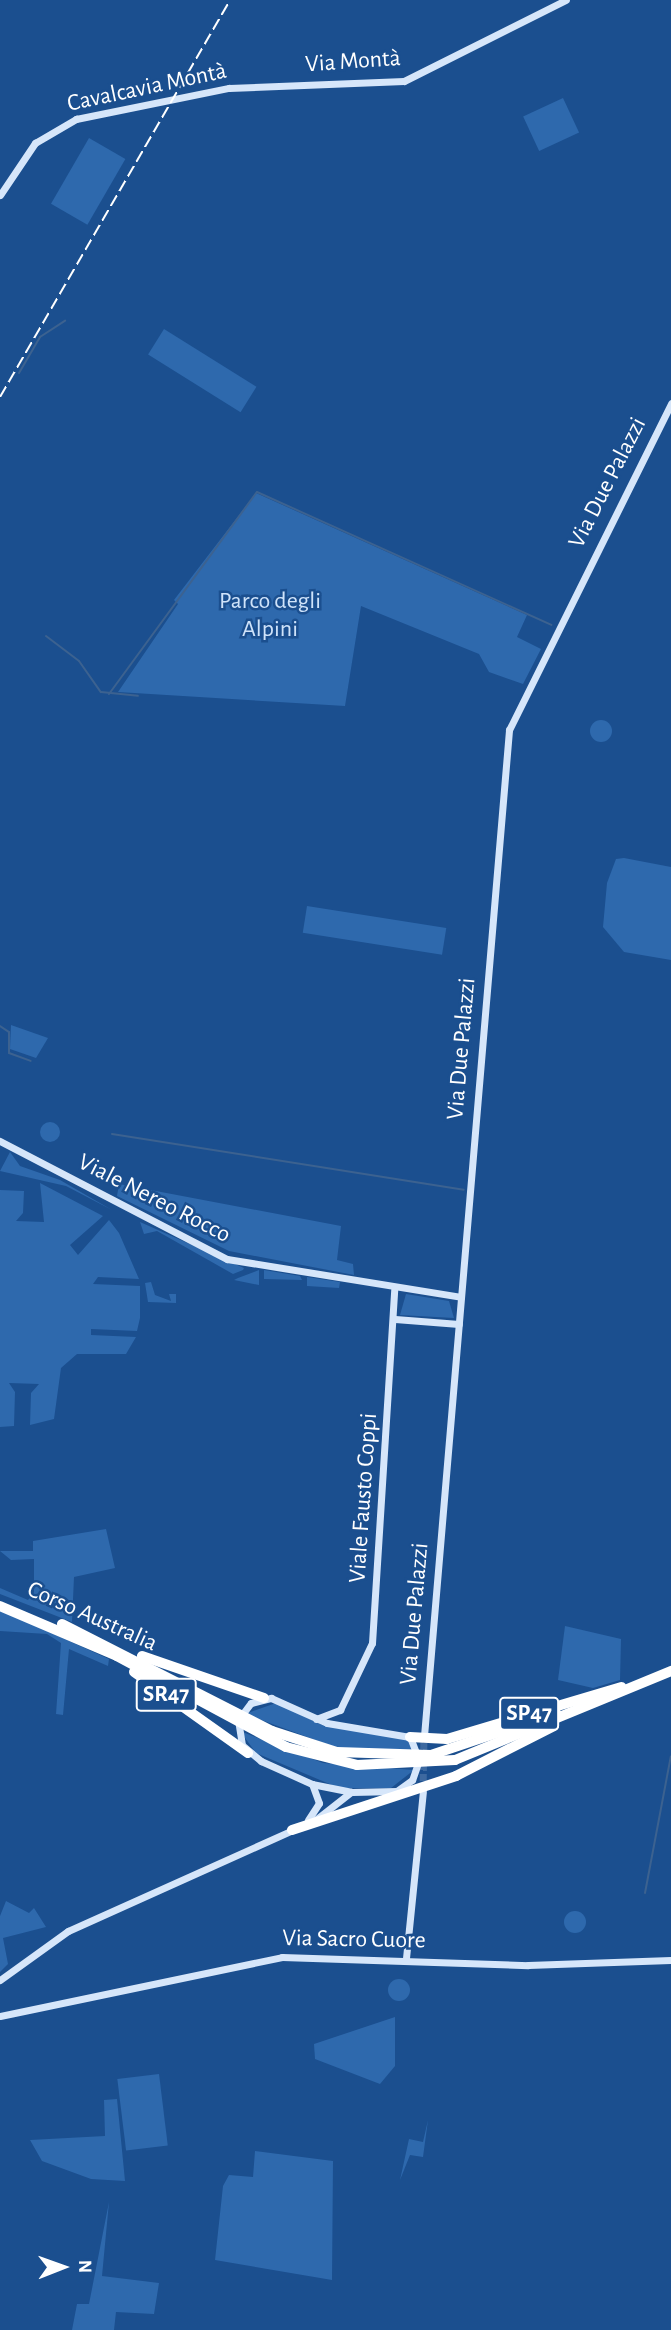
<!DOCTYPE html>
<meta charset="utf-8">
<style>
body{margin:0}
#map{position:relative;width:671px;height:2330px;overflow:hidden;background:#1b4f8f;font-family:"Alegreya Sans",sans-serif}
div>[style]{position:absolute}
.green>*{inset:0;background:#2e69ad;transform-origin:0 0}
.round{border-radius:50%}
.stream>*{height:2px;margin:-1px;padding:0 1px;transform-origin:1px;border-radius:1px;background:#3c6290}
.secondary-tunnel>*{height:7px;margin-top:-3.5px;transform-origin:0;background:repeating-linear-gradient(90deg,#3d69a0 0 7px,transparent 0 10.5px)}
.secondary>*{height:7px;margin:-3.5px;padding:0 3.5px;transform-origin:3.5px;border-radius:3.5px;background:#d6e6fa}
.highway>*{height:10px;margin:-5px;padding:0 5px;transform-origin:5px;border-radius:5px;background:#fff}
.rail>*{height:2px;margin-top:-1px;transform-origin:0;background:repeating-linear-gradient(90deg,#fff 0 12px,transparent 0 17px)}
span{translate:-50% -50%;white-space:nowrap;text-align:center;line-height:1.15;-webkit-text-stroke:5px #1b4f8f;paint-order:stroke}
.shield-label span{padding:2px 5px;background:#1b4f8f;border:2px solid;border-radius:5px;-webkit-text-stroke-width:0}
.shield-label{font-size:23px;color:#fff;font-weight:700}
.street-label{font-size:24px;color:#fff}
.park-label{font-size:24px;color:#cfe3fa}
.north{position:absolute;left:28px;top:2232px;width:70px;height:70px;-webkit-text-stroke:5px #1b4f8f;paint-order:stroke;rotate:89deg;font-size:19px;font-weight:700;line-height:28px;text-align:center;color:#fff}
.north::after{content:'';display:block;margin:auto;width:24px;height:32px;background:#fff;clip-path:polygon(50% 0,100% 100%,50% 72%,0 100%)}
</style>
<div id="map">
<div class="green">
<i style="left:563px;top:98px;width:38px;height:44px;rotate:65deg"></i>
<i style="left:89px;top:138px;width:42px;height:76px;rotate:30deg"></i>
<i style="left:164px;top:329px;width:109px;height:30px;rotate:32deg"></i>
<i style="clip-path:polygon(256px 493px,527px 615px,517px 637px,541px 649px,523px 684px,489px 672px,479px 654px,361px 606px,345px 706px,118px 692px,178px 604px,174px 600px)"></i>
<i class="round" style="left:590px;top:720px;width:22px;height:22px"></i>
<i style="clip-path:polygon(624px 858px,671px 867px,671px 960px,624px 952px,603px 927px,607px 883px,616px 859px)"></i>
<i style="left:307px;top:906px;width:141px;height:27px;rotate:9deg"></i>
<i style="clip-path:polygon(11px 1025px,48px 1038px,36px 1058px,10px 1049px)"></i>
<i class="round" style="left:40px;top:1122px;width:20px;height:20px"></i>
<i style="clip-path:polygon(10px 1152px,20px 1166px,60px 1180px,112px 1210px,66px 1186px,0 1171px)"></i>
<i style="clip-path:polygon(40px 1183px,103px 1216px,70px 1245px,78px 1255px,109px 1220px,119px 1233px,139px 1279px,98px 1277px,93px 1284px,140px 1286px,140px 1318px,137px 1331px,91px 1329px,91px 1335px,136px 1337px,126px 1354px,77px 1354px,61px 1368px,54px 1419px,30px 1425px,31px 1393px,39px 1384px,9px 1383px,15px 1392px,14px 1426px,0 1427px,0 1190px,24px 1191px,23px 1213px,16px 1221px,44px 1222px)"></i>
<i style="clip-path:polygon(119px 1184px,341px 1226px,337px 1260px,353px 1264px,354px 1275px,229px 1251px,117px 1196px)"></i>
<i style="clip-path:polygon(140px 1222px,244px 1268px,243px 1270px,233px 1274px,157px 1231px,144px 1234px)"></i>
<i style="clip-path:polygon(259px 1270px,259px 1285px,234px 1280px,238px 1278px)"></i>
<i style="clip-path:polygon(264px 1270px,300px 1276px,302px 1280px,264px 1279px)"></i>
<i style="clip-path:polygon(307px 1277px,340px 1282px,339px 1288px,307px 1286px)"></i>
<i style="clip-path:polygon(151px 1282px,155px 1295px,171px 1301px,169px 1294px,176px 1294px,176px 1303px,148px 1302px,145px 1283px)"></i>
<i style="clip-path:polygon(406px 1294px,449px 1301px,454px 1318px,400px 1315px)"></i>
<i style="clip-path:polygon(106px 1529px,115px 1568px,74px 1577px,72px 1622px,0 1594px,0 1588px,28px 1600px,34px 1592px,34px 1559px,11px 1560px,0 1551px,33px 1551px,33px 1541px)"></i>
<i style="clip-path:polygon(0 1610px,109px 1659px,108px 1666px,69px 1649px,63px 1715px,56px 1714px,61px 1643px,47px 1634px,0 1631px)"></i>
<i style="clip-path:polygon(565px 1626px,621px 1639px,620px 1680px,593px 1688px,558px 1680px)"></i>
<i style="clip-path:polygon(276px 1703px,322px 1725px,409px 1740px,415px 1753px,337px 1748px,245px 1714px)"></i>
<i style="clip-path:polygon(240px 1731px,323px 1763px,414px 1770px,391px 1788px,339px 1788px,256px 1753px)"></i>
<i style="clip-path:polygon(6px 1901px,29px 1913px,34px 1908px,46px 1927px,3px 1938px,8px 1964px,0 1972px,0 1916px)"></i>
<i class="round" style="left:564px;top:1911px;width:22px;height:22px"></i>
<i class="round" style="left:388px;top:1979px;width:22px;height:22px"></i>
<i style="clip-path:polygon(395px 2017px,395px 2066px,380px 2084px,315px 2059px,314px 2044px)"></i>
<i style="left:159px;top:2074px;width:72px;height:42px;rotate:83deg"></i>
<i style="clip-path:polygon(117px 2099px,125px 2181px,91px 2179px,42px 2161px,30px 2140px,105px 2136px,104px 2100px)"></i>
<i style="clip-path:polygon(428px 2120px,423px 2157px,410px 2155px,400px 2180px,409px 2139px,423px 2142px)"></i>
<i style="clip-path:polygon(255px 2151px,333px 2161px,332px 2280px,215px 2260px,223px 2186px,229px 2175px,253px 2177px)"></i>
<i style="clip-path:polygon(109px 2202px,102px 2276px,159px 2283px,154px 2314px,116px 2312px,114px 2330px,72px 2330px,77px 2304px,89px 2304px)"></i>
</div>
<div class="stream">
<i style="left:19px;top:373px;width:42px;rotate:-59.7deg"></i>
<i style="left:40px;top:337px;width:30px;rotate:-33deg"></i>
<i style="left:46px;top:636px;width:41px;rotate:37.1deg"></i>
<i style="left:79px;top:661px;width:38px;rotate:55deg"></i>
<i style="left:101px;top:692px;width:37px;rotate:6deg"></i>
<i style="left:109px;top:694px;width:250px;rotate:-53.8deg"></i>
<i style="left:257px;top:492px;width:323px;rotate:24.3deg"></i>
<i style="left:0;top:1026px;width:11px;rotate:34deg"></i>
<i style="left:9px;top:1032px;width:21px;rotate:90deg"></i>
<i style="left:9px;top:1053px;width:23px;rotate:20deg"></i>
<i style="left:112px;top:1134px;width:356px;rotate:9deg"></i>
<i style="left:645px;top:1893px;width:139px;rotate:-79.3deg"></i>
</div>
<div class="secondary-tunnel">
<i style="left:423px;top:1791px;width:55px;rotate:-89deg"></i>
</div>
<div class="secondary">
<i style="left:0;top:195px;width:63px;rotate:-56.1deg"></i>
<i style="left:35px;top:143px;width:48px;rotate:-30.3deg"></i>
<i style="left:76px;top:119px;width:156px;rotate:-11.5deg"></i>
<i style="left:229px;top:88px;width:175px;rotate:-2.3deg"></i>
<i style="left:404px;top:81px;width:181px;rotate:-26.6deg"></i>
<i style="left:0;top:1141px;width:256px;rotate:27.5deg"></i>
<i style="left:227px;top:1259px;width:237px;rotate:9.2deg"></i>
<i style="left:395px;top:1319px;width:64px;rotate:4.5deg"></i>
<i style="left:271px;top:1698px;width:61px;rotate:24.1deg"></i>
<i style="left:327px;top:1723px;width:84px;rotate:9.6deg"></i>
<i style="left:410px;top:1737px;width:25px;rotate:69deg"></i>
<i style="left:419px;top:1760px;width:21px;rotate:109deg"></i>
<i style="left:412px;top:1780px;width:19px;rotate:144deg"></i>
<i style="left:397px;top:1791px;width:45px;rotate:178.7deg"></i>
<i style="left:352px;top:1792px;width:41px;rotate:-168.7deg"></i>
<i style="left:312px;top:1784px;width:56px;rotate:-155.7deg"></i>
<i style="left:261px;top:1761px;width:25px;rotate:-140deg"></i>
<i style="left:242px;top:1745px;width:25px;rotate:-99deg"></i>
<i style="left:238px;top:1720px;width:21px;rotate:-53deg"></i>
<i style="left:251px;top:1703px;width:21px;rotate:-14deg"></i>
<i style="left:316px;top:1719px;width:26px;rotate:-21deg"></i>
<i style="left:340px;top:1710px;width:74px;rotate:-64.5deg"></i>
<i style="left:372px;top:1643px;width:354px;rotate:-86.4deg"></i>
<i style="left:424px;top:1736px;width:1010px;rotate:-85.17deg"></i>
<i style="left:509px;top:730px;width:365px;rotate:-63.6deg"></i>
<i style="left:308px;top:1820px;width:20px;rotate:-57deg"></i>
<i style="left:319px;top:1803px;width:20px;rotate:-110deg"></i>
<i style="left:314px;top:1821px;width:47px;rotate:-38.1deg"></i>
<i style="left:406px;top:1958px;width:167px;rotate:-84.2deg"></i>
<i style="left:0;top:1980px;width:84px;rotate:-35.8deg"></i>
<i style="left:68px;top:1931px;width:251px;rotate:-24.2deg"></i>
<i style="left:0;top:2016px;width:288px;rotate:-11.8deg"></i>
<i style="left:282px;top:1957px;width:246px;rotate:1.9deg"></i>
<i style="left:528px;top:1965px;width:143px;rotate:-2deg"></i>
</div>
<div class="highway">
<i style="left:0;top:1606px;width:127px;rotate:23.1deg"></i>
<i style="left:117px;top:1656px;width:192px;rotate:28.3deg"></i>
<i style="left:286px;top:1747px;width:73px;rotate:14.2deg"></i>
<i style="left:357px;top:1765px;width:98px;rotate:-2.9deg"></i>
<i style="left:455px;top:1760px;width:234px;rotate:-22.4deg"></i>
<i style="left:62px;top:1624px;width:236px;rotate:27deg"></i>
<i style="left:272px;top:1731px;width:68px;rotate:17.9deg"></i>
<i style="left:337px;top:1752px;width:94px;rotate:1.8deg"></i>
<i style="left:431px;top:1755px;width:132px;rotate:-18.6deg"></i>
<i style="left:142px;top:1656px;width:129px;rotate:19deg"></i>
<i style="left:134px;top:1672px;width:140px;rotate:35.4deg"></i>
<i style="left:410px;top:1737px;width:37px;rotate:3deg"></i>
<i style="left:447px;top:1739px;width:182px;rotate:-16.6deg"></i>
<i style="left:292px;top:1830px;width:173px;rotate:-18.2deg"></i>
<i style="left:456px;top:1776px;width:110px;rotate:-27deg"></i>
</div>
<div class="rail">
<i style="left:0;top:397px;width:459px;rotate:-59.9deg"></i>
</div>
<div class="shield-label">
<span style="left:166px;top:1695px">SR47</span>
<span style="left:529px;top:1714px">SP47</span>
</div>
<div class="street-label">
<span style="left:353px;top:62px;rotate:-4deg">Via Montà</span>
<span style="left:147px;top:88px;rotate:-12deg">Cavalcavia Montà</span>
<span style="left:608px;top:483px;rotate:-63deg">Via Due Palazzi</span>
<span style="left:462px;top:1049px;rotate:-85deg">Via Due Palazzi</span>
<span style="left:154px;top:1199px;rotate:27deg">Viale Nereo Rocco</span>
<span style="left:364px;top:1498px;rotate:-86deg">Viale Fausto Coppi</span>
<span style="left:415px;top:1614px;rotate:-85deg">Via Due Palazzi</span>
<span style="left:92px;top:1617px;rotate:24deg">Corso Australia</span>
<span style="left:354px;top:1940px;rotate:1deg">Via Sacro Cuore</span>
</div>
<div class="park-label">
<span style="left:270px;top:616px">Parco degli<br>Alpini</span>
</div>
<div class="north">N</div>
</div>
